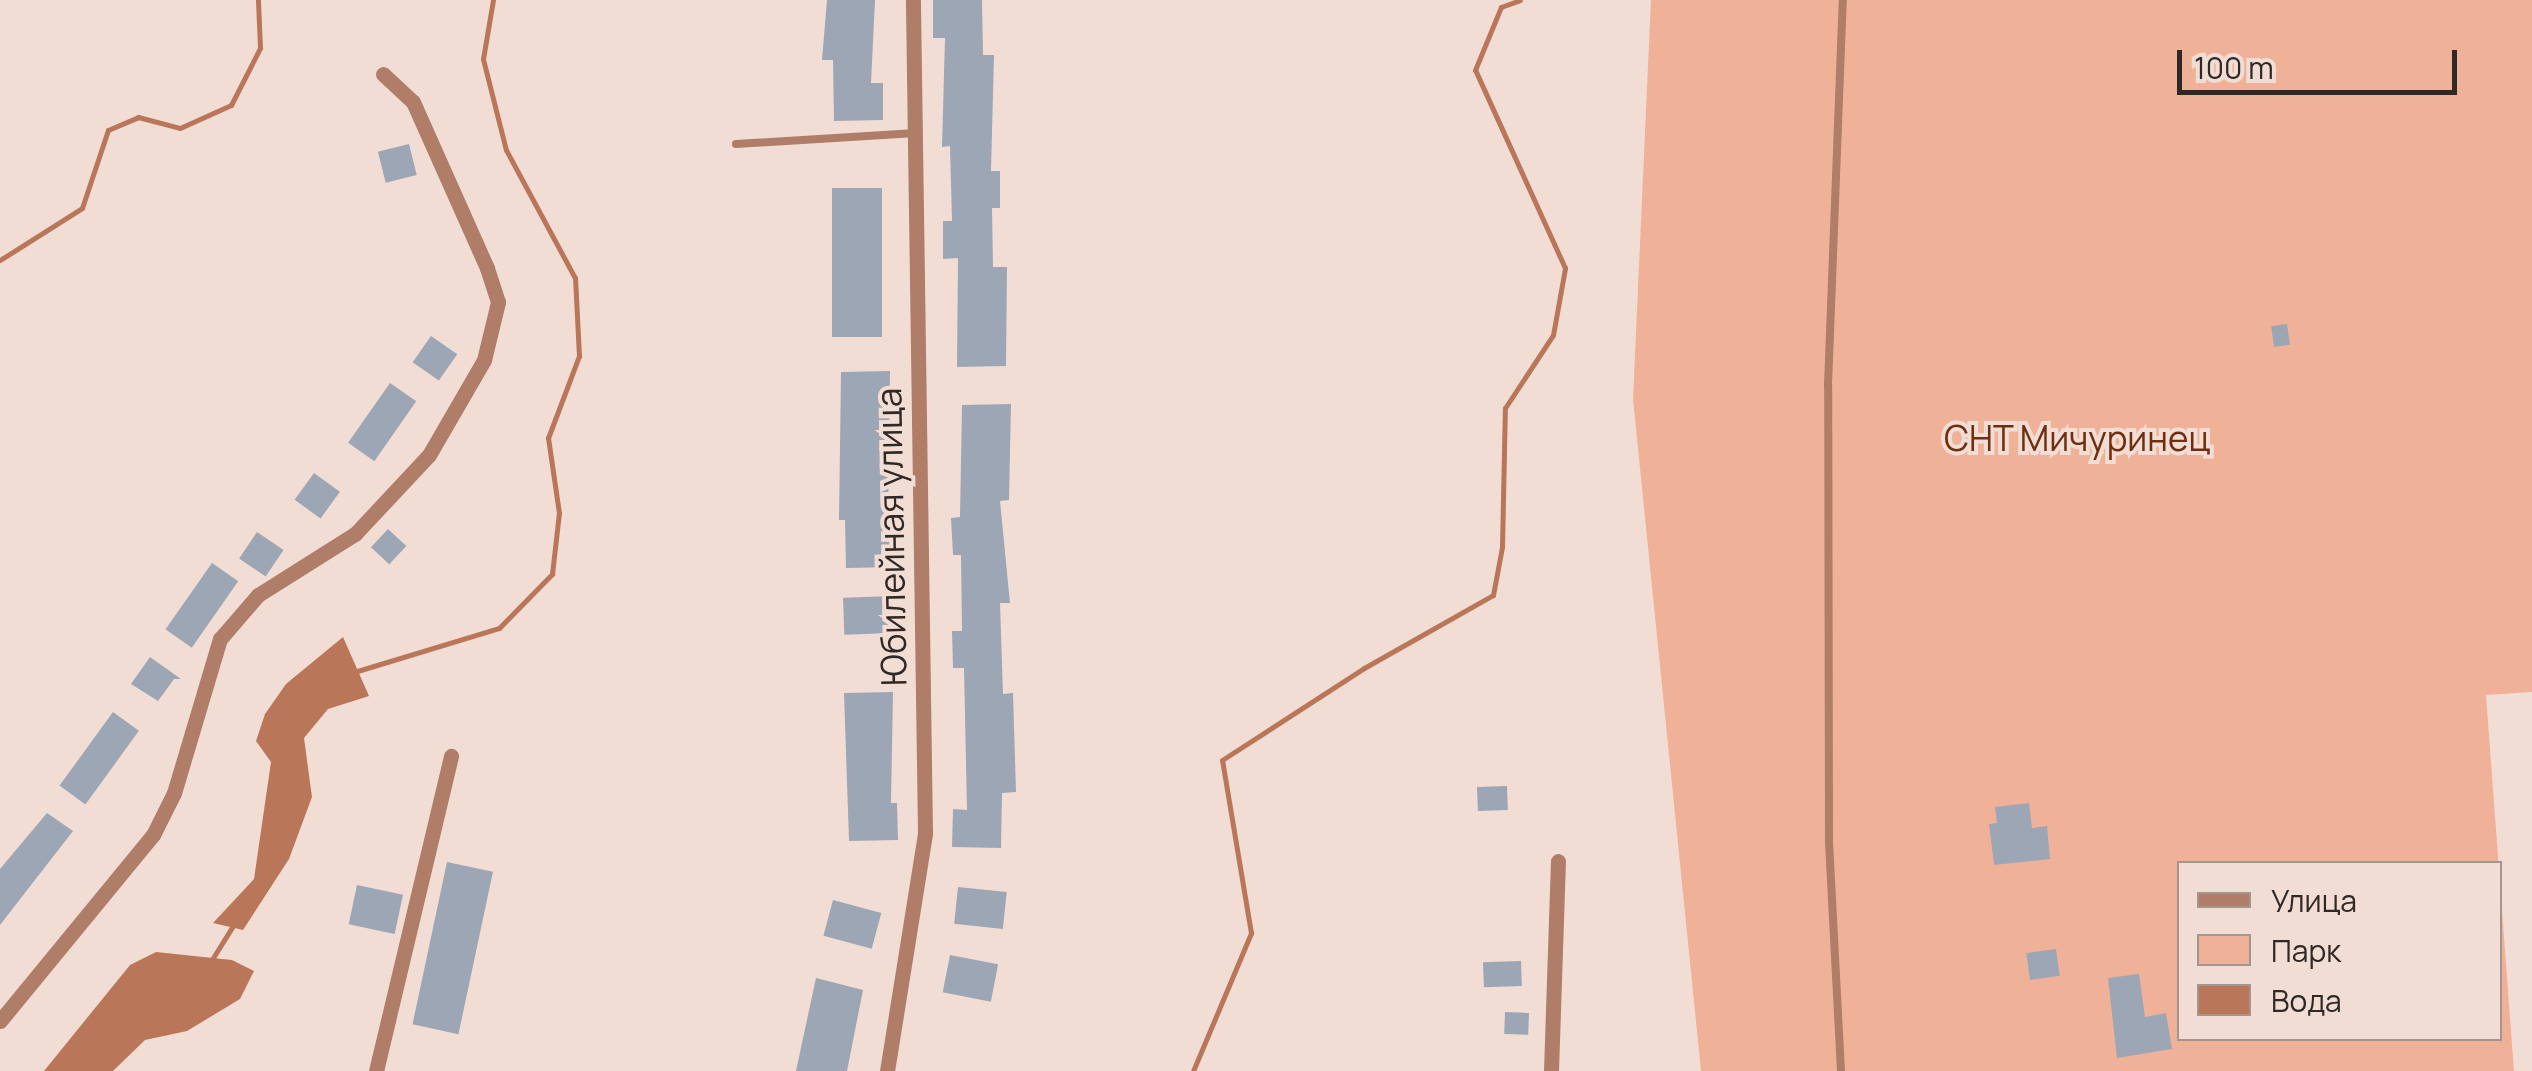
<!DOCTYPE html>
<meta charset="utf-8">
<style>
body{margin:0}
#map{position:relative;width:2532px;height:1071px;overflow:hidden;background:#f2ddd5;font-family:Manrope,sans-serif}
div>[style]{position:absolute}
.green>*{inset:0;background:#efb299}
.water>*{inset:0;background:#ba7659}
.stream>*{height:5px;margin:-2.5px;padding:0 2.5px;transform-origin:2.5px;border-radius:2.5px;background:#ba7659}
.building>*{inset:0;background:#9ca6b5;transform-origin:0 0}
.service>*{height:8px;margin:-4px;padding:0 4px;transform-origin:4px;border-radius:4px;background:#af7d68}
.minor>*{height:15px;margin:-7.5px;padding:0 7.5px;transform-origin:7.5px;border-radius:7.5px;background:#af7d68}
span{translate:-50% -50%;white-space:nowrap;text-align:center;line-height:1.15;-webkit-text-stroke:8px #f2ddd5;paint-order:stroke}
.park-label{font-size:35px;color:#6f2e0f}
.street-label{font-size:35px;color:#302825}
.legend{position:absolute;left:2177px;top:861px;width:325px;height:180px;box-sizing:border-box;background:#f2ddd5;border:2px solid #a4958f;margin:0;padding:12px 18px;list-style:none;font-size:30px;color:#302825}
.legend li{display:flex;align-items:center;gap:20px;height:50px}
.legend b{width:50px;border:2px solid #a4958f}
.scale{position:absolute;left:2177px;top:50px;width:280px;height:45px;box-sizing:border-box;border:5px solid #302825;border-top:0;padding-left:12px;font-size:30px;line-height:35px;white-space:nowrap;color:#302825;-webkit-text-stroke:8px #f2ddd5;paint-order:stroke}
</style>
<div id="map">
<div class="green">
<i style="clip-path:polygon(evenodd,1651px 0,2532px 0,2532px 692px,2486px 695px,2514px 1071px,1701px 1071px,1633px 399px,1651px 0,2180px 864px,2500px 864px,2500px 1038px,2180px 1038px,2180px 864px)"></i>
</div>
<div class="water">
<i style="clip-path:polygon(343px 637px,369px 696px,328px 709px,304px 738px,312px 797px,289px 859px,243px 930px,213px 923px,254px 879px,271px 762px,256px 741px,265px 714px,286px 684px)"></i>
<i style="clip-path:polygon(156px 952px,232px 960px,254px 971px,240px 999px,187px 1031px,145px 1040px,113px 1071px,44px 1071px,130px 965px)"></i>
</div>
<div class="stream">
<i style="left:0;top:260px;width:97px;rotate:-32.4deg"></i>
<i style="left:82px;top:208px;width:82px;rotate:-71.6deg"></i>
<i style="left:108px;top:130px;width:33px;rotate:-23deg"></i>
<i style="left:138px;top:117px;width:43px;rotate:14.7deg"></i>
<i style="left:180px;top:128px;width:56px;rotate:-24.3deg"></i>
<i style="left:231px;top:105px;width:64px;rotate:-63deg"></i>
<i style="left:260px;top:48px;width:48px;rotate:-92.4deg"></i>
<i style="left:354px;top:672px;width:152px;rotate:-16.9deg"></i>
<i style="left:499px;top:628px;width:76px;rotate:-45.5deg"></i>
<i style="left:552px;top:574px;width:61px;rotate:-83.5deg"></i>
<i style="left:559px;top:513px;width:76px;rotate:-98.3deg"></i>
<i style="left:548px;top:438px;width:88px;rotate:-69.3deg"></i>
<i style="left:579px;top:356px;width:78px;rotate:-92.9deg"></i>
<i style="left:575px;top:278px;width:145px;rotate:-118.3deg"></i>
<i style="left:506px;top:150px;width:94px;rotate:-104.2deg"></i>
<i style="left:483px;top:59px;width:60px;rotate:-80.4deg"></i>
<i style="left:211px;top:961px;width:44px;rotate:-58.1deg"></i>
<i style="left:1193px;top:1071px;width:150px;rotate:-67.2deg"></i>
<i style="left:1251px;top:933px;width:175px;rotate:-99.5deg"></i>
<i style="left:1222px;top:760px;width:169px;rotate:-32.9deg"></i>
<i style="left:1364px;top:668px;width:148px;rotate:-29.5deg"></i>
<i style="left:1493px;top:595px;width:49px;rotate:-79.4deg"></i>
<i style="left:1502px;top:547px;width:139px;rotate:-88.8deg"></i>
<i style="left:1505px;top:408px;width:87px;rotate:-56.7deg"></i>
<i style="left:1553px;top:335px;width:68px;rotate:-79.8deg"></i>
<i style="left:1565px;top:268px;width:217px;rotate:-114.4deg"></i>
<i style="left:1475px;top:70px;width:68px;rotate:-67.6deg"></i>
<i style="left:1501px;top:7px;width:20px;rotate:-20deg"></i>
</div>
<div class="building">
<i style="clip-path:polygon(827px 0,875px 0,871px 83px,883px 83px,883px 120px,834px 121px,833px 60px,822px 60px)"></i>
<i style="clip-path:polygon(933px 0,982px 0,983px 55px,994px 55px,991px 171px,1000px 171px,1000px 208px,992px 208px,993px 267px,1007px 267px,1006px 366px,957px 367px,958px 258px,943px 259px,943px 221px,952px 221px,950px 146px,942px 147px,945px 38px,933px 38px)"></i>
<i style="left:409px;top:144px;width:32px;height:32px;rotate:76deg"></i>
<i style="left:882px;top:188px;width:149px;height:50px;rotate:90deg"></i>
<i style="left:2287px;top:324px;width:21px;height:16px;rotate:82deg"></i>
<i style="left:431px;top:336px;width:32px;height:32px;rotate:35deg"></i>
<i style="clip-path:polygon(890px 371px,888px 530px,894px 530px,895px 567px,846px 568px,845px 520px,839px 520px,841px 372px)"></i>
<i style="left:390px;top:383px;width:32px;height:73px;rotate:35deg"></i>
<i style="clip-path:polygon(1011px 404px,1009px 500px,1000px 501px,1010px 603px,1000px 603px,1003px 694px,1013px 693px,1016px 792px,1002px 793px,1001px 848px,952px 847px,953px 809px,967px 810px,964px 668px,953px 668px,952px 631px,962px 631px,961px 555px,953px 555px,951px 518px,960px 517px,962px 405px)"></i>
<i style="left:314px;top:473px;width:32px;height:33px;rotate:36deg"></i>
<i style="left:388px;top:529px;width:25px;height:25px;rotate:43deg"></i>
<i style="left:257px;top:532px;width:32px;height:32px;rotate:34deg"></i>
<i style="left:212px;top:563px;width:32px;height:81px;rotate:35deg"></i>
<i style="left:892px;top:596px;width:37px;height:49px;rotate:88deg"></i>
<i style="clip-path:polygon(150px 657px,181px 679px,174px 679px,158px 701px,131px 684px)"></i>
<i style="clip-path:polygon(893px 692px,891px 803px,897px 803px,898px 840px,849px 841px,844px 693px)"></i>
<i style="left:113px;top:712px;width:32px;height:91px;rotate:36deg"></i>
<i style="left:1507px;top:786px;width:24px;height:30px;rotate:88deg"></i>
<i style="clip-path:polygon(2029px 803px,2032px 828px,2047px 826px,2050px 859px,1994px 865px,1989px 824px,1997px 823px,1995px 807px)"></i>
<i style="clip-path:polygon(47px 813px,73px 831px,0 925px,0 869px)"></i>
<i style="left:447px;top:862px;width:47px;height:166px;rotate:12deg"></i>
<i style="left:357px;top:885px;width:47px;height:40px;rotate:12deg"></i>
<i style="left:958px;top:887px;width:49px;height:37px;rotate:6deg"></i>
<i style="left:833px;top:900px;width:50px;height:37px;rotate:15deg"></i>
<i style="left:2056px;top:949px;width:27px;height:30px;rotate:82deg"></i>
<i style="left:950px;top:955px;width:49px;height:38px;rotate:11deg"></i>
<i style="left:1521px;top:961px;width:25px;height:38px;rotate:88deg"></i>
<i style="clip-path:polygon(2139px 974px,2145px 1017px,2166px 1013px,2172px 1049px,2117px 1058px,2108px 978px)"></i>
<i style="clip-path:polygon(816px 978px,863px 990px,847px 1071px,796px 1071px)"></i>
<i style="left:1505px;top:1012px;width:24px;height:22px;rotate:2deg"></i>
</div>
<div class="service">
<i style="left:736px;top:144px;width:180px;rotate:-3.5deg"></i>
<i style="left:1841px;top:1071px;width:229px;rotate:-93deg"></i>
<i style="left:1829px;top:842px;width:457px;rotate:-90.1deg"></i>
<i style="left:1828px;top:385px;width:385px;rotate:-87.8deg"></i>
</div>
<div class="minor">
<i style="left:0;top:1021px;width:241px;rotate:-50.6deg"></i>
<i style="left:153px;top:835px;width:47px;rotate:-63.4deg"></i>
<i style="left:174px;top:793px;width:161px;rotate:-73.4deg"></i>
<i style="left:220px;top:639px;width:58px;rotate:-49.2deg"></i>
<i style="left:258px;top:595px;width:115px;rotate:-32.2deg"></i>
<i style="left:355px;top:534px;width:108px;rotate:-46.9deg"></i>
<i style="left:429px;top:455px;width:110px;rotate:-59.9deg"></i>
<i style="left:484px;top:360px;width:60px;rotate:-76.4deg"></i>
<i style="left:498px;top:302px;width:36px;rotate:-108deg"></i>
<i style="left:487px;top:268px;width:182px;rotate:-114deg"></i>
<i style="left:413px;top:102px;width:41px;rotate:-137deg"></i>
<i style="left:376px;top:1071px;width:324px;rotate:-76.6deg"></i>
<i style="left:887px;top:1071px;width:241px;rotate:-80.9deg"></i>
<i style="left:925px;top:833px;width:833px;rotate:-90.83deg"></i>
<i style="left:1551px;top:1071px;width:210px;rotate:-88.1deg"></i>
</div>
<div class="park-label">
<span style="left:2077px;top:438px">СНТ Мичуринец</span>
</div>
<div class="street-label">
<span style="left:891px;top:537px;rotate:-91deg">Юбилейная улица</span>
</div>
<ul class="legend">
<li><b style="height:12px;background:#af7d68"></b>Улица</li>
<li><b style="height:28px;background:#efb299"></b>Парк</li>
<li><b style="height:28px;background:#ba7659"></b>Вода</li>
</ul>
<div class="scale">100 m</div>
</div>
